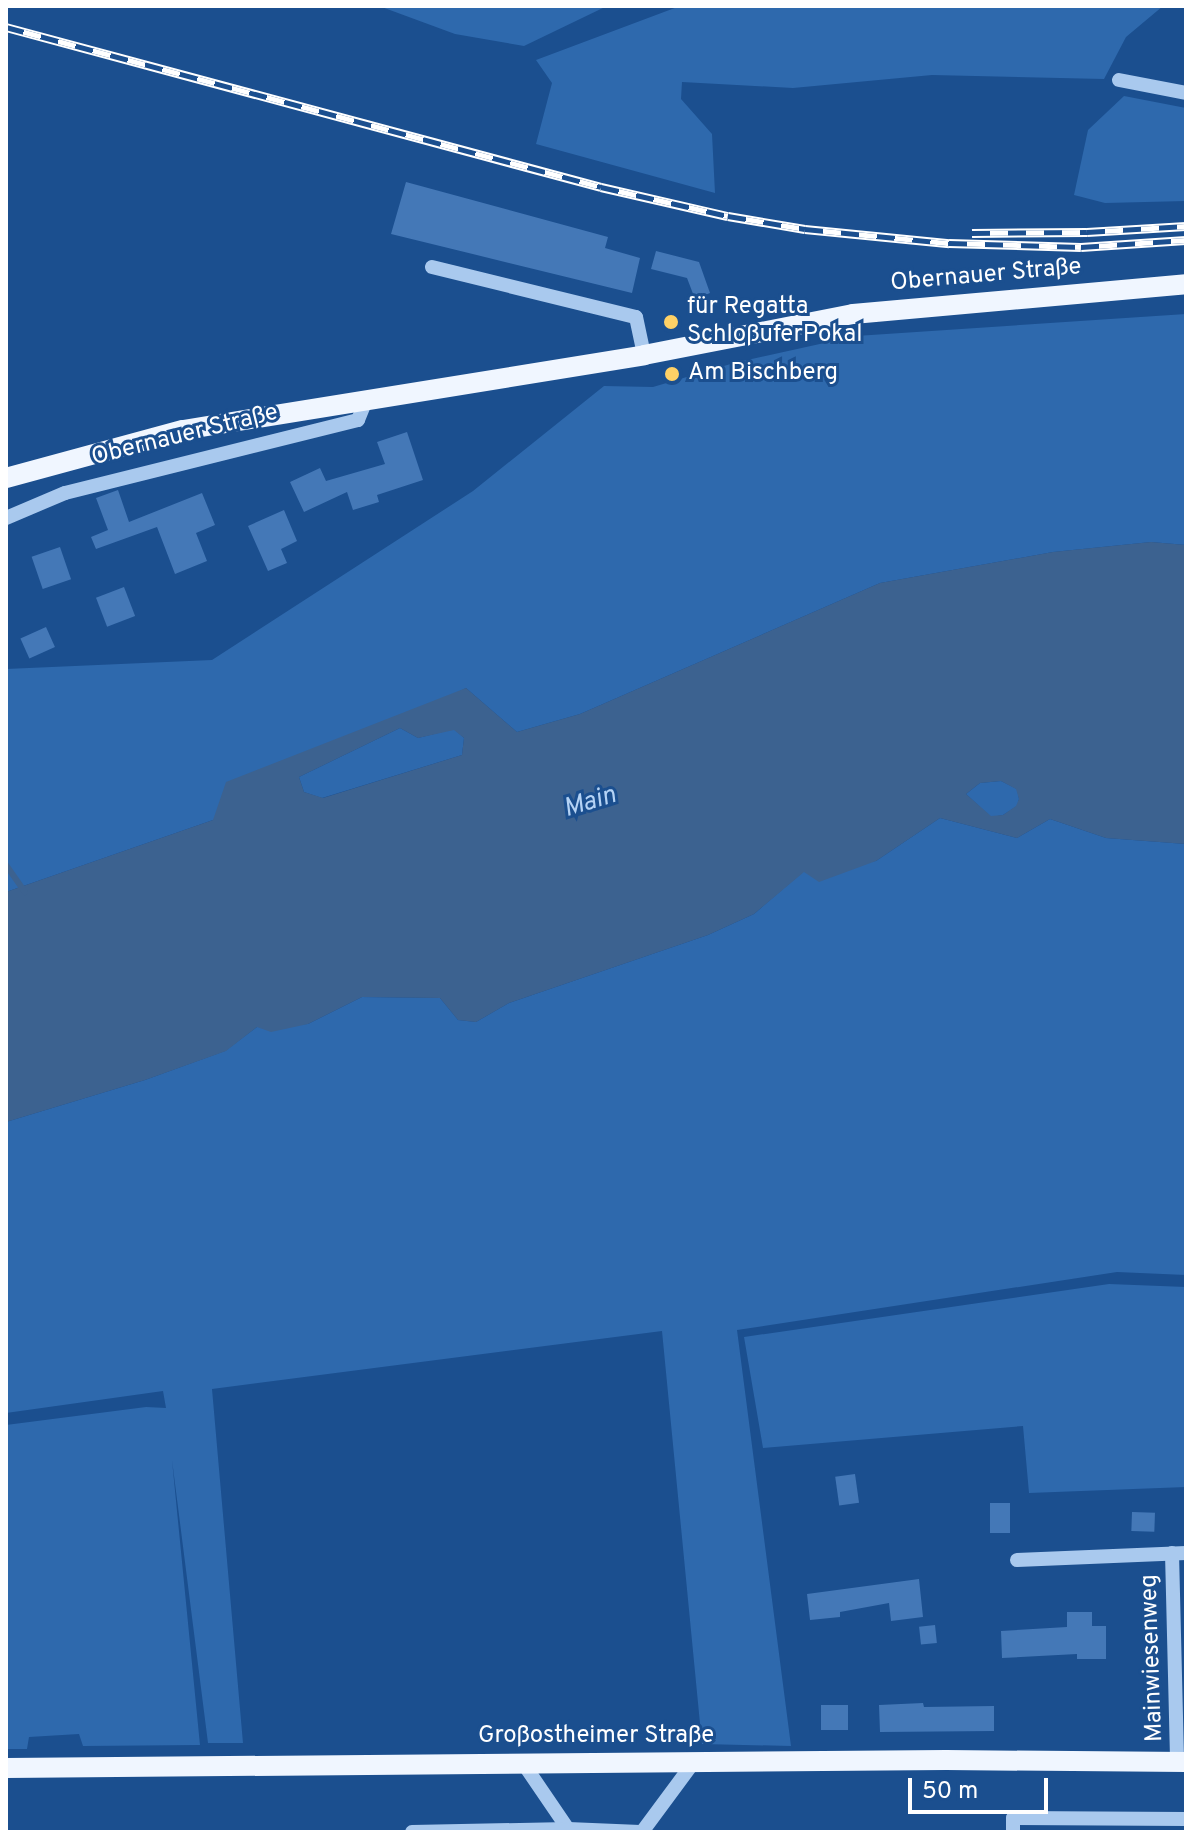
<!DOCTYPE html>
<meta charset="utf-8">
<style>
body{margin:0}
#map{position:relative;width:1192px;height:1838px;overflow:hidden;background:#1b4f8f;font-family:Overpass,sans-serif}
div>[style]{position:absolute}
.green>*{inset:0;background:#2e69ad}
.water>*{inset:0;background:#3c6290}
.stream>*{height:6px;margin:-3px;padding:0 3px;transform-origin:3px;border-radius:3px;background:#3c6290}
.building>*{inset:0;background:#4478b7;transform-origin:0 0}
.minor>*{height:14px;margin:-7px;padding:0 7px;transform-origin:7px;border-radius:7px;background:#a9c9ee}
.major>*{height:20px;margin:-10px;padding:0 10px;transform-origin:10px;border-radius:10px;background:#f0f6ff}
.rail>*{height:9px;margin-top:-4.5px;transform-origin:0;background:repeating-linear-gradient(90deg,#1b4f8f 0 18px,#fff 0 36px);box-sizing:border-box;border-block:2px solid #fff}
.dots>*{width:22px;height:22px;translate:-50% -50%;box-sizing:border-box;border:4px solid #1b4f8f;border-radius:50%}
span{translate:-50% -50%;white-space:nowrap;text-align:center;line-height:1.15;-webkit-text-stroke:6px #1b4f8f;paint-order:stroke}
.street-label{font-size:24px;color:#fff}
.poi-label{font-size:24px;color:#fff}
.left{translate:0 -50%;text-align:left}
.water-label{font-size:26px;color:#b5d3f5;font-style:italic}
.frame{position:absolute;inset:0;border:8px solid #fff;pointer-events:none}
.scale{position:absolute;left:908px;top:1778px;width:140px;height:36px;box-sizing:border-box;border:4px solid #fff;border-top:0;padding-left:10px;font-size:24px;line-height:28px;white-space:nowrap;color:#fff;-webkit-text-stroke:6px #1b4f8f;paint-order:stroke}
</style>
<div id="map">
<div class="green">
<i style="clip-path:polygon(379px 6px,607px 6px,524px 46px,455px 34px)"></i>
<i style="clip-path:polygon(680px 6px,1163px 6px,1126px 37px,1104px 79px,932px 75px,793px 88px,682px 82px,681px 99px,712px 134px,715px 193px,536px 144px,552px 83px,536px 60px)"></i>
<i style="clip-path:polygon(1124px 96px,1186px 108px,1186px 201px,1105px 203px,1074px 195px,1088px 130px)"></i>
<i style="clip-path:polygon(1186px 314px,1186px 545px,1151px 542px,1053px 552px,880px 583px,580px 714px,517px 732px,466px 688px,213px 820px,6px 892px,6px 669px,212px 660px,473px 491px,604px 386px,653px 387px,734px 363px,856px 336px)"></i>
<i style="clip-path:polygon(400px 728px,418px 738px,454px 729px,464px 738px,462px 755px,322px 798px,304px 792px,299px 777px)"></i>
<i style="clip-path:polygon(1001px 781px,1017px 789px,1019px 799px,1017px 806px,1003px 815px,991px 817px,966px 794px,980px 783px)"></i>
<i style="clip-path:polygon(940px 818px,1017px 838px,1050px 819px,1106px 838px,1186px 844px,1186px 1275px,1117px 1272px,737px 1330px,791px 1746px,702px 1744px,662px 1331px,212px 1389px,243px 1743px,208px 1743px,172px 1460px,200px 1745px,83px 1746px,79px 1734px,29px 1737px,27px 1749px,6px 1749px,6px 1425px,146px 1407px,166px 1408px,163px 1391px,6px 1413px,6px 1122px,145px 1080px,225px 1051px,257px 1027px,308px 1024px,362px 997px,440px 998px,458px 1020px,476px 1022px,509px 1003px,708px 935px,754px 914px,804px 871px,876px 861px)"></i>
<i style="clip-path:polygon(1109px 1284px,1186px 1287px,1186px 1487px,1029px 1493px,1023px 1426px,763px 1448px,744px 1337px)"></i>
</div>
<div class="water">
<i style="clip-path:polygon(evenodd,1151px 542px,1186px 545px,1186px 844px,1106px 838px,1050px 819px,1017px 838px,940px 818px,876px 861px,819px 882px,804px 872px,754px 914px,708px 935px,509px 1003px,476px 1022px,458px 1020px,440px 998px,362px 997px,308px 1024px,271px 1032px,257px 1027px,226px 1051px,145px 1080px,6px 1122px,6px 892px,213px 820px,226px 782px,466px 688px,517px 732px,580px 714px,880px 583px,1053px 552px,1151px 542px,400px 728px,418px 738px,454px 730px,464px 738px,462px 755px,323px 798px,304px 792px,299px 777px,400px 728px,1151px 542px,1001px 781px,1016px 789px,1019px 799px,1016px 806px,1003px 815px,991px 816px,966px 794px,980px 783px,1001px 781px)"></i>
</div>
<div class="stream">
<i style="left:6px;top:865px;width:33px;rotate:55deg"></i>
</div>
<div class="building">
<i style="clip-path:polygon(406px 182px,608px 237px,605px 248px,640px 258px,632px 293px,391px 234px)"></i>
<i style="clip-path:polygon(656px 251px,699px 262px,710px 293px,695px 299px,687px 278px,651px 269px)"></i>
<i style="clip-path:polygon(407px 432px,423px 480px,377px 495px,379px 502px,353px 510px,347px 492px,304px 512px,290px 482px,320px 468px,326px 481px,385px 464px,377px 442px)"></i>
<i style="clip-path:polygon(118px 490px,129px 522px,202px 493px,215px 525px,196px 533px,207px 561px,175px 574px,157px 527px,96px 549px,91px 537px,108px 530px,96px 498px)"></i>
<i style="clip-path:polygon(284px 510px,297px 541px,281px 549px,287px 563px,268px 571px,248px 526px)"></i>
<i style="left:60px;top:547px;width:34px;height:30px;rotate:71deg"></i>
<i style="left:124px;top:587px;width:31px;height:30px;rotate:69deg"></i>
<i style="left:46px;top:627px;width:22px;height:28px;rotate:66deg"></i>
<i style="left:855px;top:1474px;width:29px;height:20px;rotate:82deg"></i>
<i style="left:990px;top:1503px;width:20px;height:30px"></i>
<i style="left:1132px;top:1512px;width:23px;height:19px;rotate:2deg"></i>
<i style="clip-path:polygon(919px 1579px,923px 1617px,891px 1621px,889px 1603px,840px 1612px,840px 1617px,810px 1620px,807px 1594px)"></i>
<i style="clip-path:polygon(1067px 1612px,1092px 1612px,1092px 1626px,1106px 1626px,1106px 1659px,1077px 1659px,1077px 1654px,1002px 1658px,1001px 1631px,1067px 1627px)"></i>
<i style="left:935px;top:1625px;width:18px;height:16px;rotate:84deg"></i>
<i style="clip-path:polygon(923px 1703px,924px 1707px,994px 1706px,994px 1731px,880px 1732px,879px 1705px)"></i>
<i style="left:821px;top:1705px;width:27px;height:25px"></i>
</div>
<div class="minor">
<i style="left:1119px;top:80px;width:68px;rotate:11deg"></i>
<i style="left:432px;top:267px;width:210px;rotate:13.8deg"></i>
<i style="left:636px;top:317px;width:39px;rotate:78deg"></i>
<i style="left:6px;top:518px;width:64px;rotate:-23deg"></i>
<i style="left:65px;top:493px;width:302px;rotate:-14deg"></i>
<i style="left:358px;top:420px;width:22px;rotate:-68deg"></i>
<i style="left:1172px;top:1553px;width:209px;rotate:88.6deg"></i>
<i style="left:1017px;top:1560px;width:169px;rotate:-2.4deg"></i>
<i style="left:523px;top:1763px;width:80px;rotate:55.7deg"></i>
<i style="left:568px;top:1829px;width:72px;rotate:2.4deg"></i>
<i style="left:412px;top:1832px;width:156px;rotate:-1.1deg"></i>
<i style="left:568px;top:1829px;width:3px;rotate:90deg"></i>
<i style="left:642px;top:1832px;width:86px;rotate:-53.5deg"></i>
<i style="left:1013px;top:1832px;width:14px;rotate:-90deg"></i>
<i style="left:1013px;top:1818px;width:173px;rotate:0.3deg"></i>
</div>
<div class="major">
<i style="left:6px;top:478px;width:183px;rotate:-15.2deg"></i>
<i style="left:183px;top:430px;width:467px;rotate:-9.2deg"></i>
<i style="left:644px;top:355px;width:213px;rotate:-11.1deg"></i>
<i style="left:853px;top:314px;width:334px;rotate:-5.1deg"></i>
<i style="left:6px;top:1768px;width:940px;rotate:-0.49deg"></i>
<i style="left:946px;top:1760px;width:240px;rotate:0.5deg"></i>
</div>
<div class="rail">
<i style="left:6px;top:27px;width:616px;rotate:15.05deg"></i>
<i style="left:601px;top:187px;width:130px;rotate:12.9deg"></i>
<i style="left:728px;top:216px;width:78px;rotate:9.6deg"></i>
<i style="left:805px;top:229px;width:145px;rotate:5.6deg"></i>
<i style="left:949px;top:243px;width:132px;rotate:1.7deg"></i>
<i style="left:1081px;top:247px;width:105px;rotate:-3.8deg"></i>
<i style="left:972px;top:233px;width:115px;rotate:-0.5deg"></i>
<i style="left:1087px;top:232px;width:99px;rotate:-3.5deg"></i>
</div>
<div class="dots">
<i style="left:671px;top:322px;background:#ffd166"></i>
<i style="left:672px;top:374px;background:#ffd166"></i>
</div>
<div class="street-label">
<span style="left:986px;top:276px;rotate:-5deg">Obernauer Straße</span>
<span style="left:185px;top:436px;rotate:-14deg">Obernauer Straße</span>
<span style="left:1153px;top:1658px;rotate:-92deg">Mainwiesenweg</span>
<span style="left:596px;top:1737px">Großostheimer Straße</span>
</div>
<div class="poi-label">
<span class="left" style="left:687px;top:322px">für Regatta<br>SchloßuferPokal</span>
<span class="left" style="left:688px;top:374px">Am Bischberg</span>
</div>
<div class="water-label">
<span style="left:590px;top:803px;rotate:-17deg">Main</span>
</div>
<div class="frame"></div>
<div class="scale">50 m</div>
</div>
